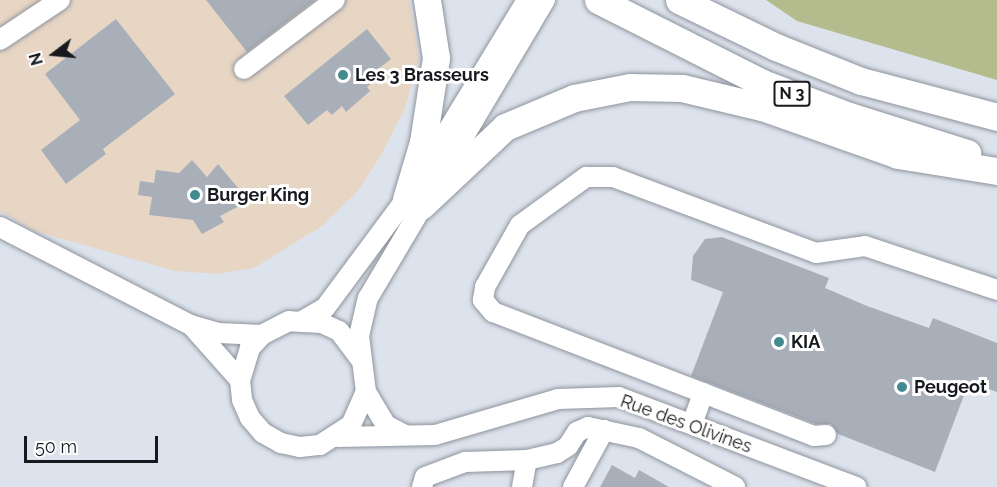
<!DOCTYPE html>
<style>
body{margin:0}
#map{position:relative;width:997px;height:487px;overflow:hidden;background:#dde3ed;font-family:Raleway,sans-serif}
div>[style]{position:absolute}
.industrial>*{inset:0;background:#e8d6c5}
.green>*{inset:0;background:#b4bb8d}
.building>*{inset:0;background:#a9afb9}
.roads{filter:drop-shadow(0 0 2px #8e949d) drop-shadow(0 0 2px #8e949d)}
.minor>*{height:20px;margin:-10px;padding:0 10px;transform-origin:10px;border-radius:10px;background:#fff}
.highway>*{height:27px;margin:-13.5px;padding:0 13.5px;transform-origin:13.5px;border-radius:13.5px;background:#fff}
.dots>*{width:16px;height:16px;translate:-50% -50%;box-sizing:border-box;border:3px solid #fff;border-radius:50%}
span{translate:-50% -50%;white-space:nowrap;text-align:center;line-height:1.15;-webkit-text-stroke:6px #fff;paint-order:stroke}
.shield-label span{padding:2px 4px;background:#fff;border:2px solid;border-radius:4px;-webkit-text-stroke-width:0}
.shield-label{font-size:16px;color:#17191d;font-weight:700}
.poi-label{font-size:18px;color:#17191d;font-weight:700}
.left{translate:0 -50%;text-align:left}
.street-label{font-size:18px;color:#17191d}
.north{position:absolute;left:24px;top:24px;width:60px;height:60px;-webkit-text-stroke:4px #fff;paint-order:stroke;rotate:254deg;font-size:16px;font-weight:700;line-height:24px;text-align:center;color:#17191d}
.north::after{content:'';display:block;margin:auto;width:21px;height:27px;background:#17191d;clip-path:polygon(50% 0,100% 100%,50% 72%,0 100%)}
.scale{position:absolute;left:24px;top:436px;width:134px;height:27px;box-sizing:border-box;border:3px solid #17191d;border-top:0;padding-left:8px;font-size:18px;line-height:21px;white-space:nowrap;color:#17191d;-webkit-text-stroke:4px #fff;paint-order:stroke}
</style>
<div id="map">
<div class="industrial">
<i style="clip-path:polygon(0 0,409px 0,419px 58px,405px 108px,381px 155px,358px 191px,322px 226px,254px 268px,217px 274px,175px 271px,34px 231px,0 211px)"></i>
</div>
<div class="green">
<i style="clip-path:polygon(766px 0,997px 0,997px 80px,797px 21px)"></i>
</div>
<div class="building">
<i style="clip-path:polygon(206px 0,315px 0,247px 52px)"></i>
<i style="clip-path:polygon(116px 19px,175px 94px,103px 149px,106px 154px,66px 184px,41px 150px,80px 120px,45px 74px)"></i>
<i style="clip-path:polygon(367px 29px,391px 59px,374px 72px,378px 78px,367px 87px,370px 91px,346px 112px,342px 106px,332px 115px,327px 110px,308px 125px,284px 96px)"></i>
<i style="clip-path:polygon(192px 160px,207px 177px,218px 164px,238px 188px,236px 192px,243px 204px,220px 216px,224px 222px,202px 234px,193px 220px,149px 215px,152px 197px,138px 195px,140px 181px,154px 183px,156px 170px,179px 173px)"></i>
<i style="clip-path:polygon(722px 237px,829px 278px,825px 288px,867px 306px,929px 328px,933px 318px,997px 343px,997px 392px,969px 382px,935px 472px,838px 434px,831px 424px,816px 424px,691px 376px,723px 292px,691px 280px,693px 256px,705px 239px)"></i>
<i style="clip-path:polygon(612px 465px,635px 478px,639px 470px,669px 487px,600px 487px)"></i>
</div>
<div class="roads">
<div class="minor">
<i style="left:0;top:40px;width:72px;rotate:-33.7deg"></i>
<i style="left:244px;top:69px;width:114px;rotate:-37.2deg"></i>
<i style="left:0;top:227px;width:215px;rotate:27.2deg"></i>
<i style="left:191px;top:325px;width:29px;rotate:16deg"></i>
<i style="left:219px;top:333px;width:43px;rotate:2.7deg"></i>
<i style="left:304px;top:320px;width:24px;rotate:-30deg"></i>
<i style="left:325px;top:308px;width:136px;rotate:-53.4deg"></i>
<i style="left:406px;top:199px;width:233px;rotate:-58.7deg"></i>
<i style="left:192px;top:326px;width:72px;rotate:48.4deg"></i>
<i style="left:361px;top:360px;width:36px;rotate:-127deg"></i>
<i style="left:339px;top:331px;width:19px;rotate:-155deg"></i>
<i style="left:322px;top:323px;width:33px;rotate:-177deg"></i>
<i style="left:289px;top:321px;width:30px;rotate:153deg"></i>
<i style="left:262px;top:335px;width:18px;rotate:133deg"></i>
<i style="left:250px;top:348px;width:34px;rotate:107deg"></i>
<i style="left:240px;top:380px;width:20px;rotate:84deg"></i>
<i style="left:242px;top:400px;width:20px;rotate:66deg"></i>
<i style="left:250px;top:418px;width:20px;rotate:49deg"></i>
<i style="left:263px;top:433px;width:21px;rotate:29deg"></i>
<i style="left:281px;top:443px;width:19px;rotate:12deg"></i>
<i style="left:300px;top:447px;width:20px;rotate:-6deg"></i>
<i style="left:320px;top:445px;width:37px;rotate:-33deg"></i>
<i style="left:351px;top:425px;width:36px;rotate:-66deg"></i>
<i style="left:366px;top:392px;width:56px;rotate:-97.1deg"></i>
<i style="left:359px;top:336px;width:39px;rotate:-77deg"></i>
<i style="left:368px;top:298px;width:347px;rotate:-59.3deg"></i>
<i style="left:366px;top:392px;width:39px;rotate:59deg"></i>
<i style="left:386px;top:425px;width:21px;rotate:28deg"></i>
<i style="left:703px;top:393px;width:119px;rotate:21.2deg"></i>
<i style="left:814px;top:436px;width:12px;rotate:-5deg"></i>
<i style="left:692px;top:424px;width:33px;rotate:-70deg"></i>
<i style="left:703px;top:393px;width:225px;rotate:-158.9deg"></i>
<i style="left:493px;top:312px;width:16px;rotate:-130deg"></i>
<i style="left:483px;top:300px;width:13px;rotate:-81deg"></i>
<i style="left:485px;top:287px;width:71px;rotate:-60.6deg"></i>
<i style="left:520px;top:225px;width:82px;rotate:-36deg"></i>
<i style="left:586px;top:177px;width:27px"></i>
<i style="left:613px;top:177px;width:217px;rotate:20.5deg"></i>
<i style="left:816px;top:253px;width:49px;rotate:-8.1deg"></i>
<i style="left:865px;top:246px;width:139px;rotate:18.4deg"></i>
<i style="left:338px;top:437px;width:97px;rotate:-1.2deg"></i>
<i style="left:435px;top:435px;width:128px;rotate:-16.3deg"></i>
<i style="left:558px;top:399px;width:61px;rotate:-1.9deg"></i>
<i style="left:619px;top:397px;width:254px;rotate:20.8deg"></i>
<i style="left:422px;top:487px;width:10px;rotate:-73deg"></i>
<i style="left:425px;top:477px;width:43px;rotate:-20.6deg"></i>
<i style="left:465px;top:462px;width:62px;rotate:-1.8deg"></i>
<i style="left:527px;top:460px;width:31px;rotate:-13deg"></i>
<i style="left:557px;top:453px;width:13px;rotate:-32deg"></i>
<i style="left:568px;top:446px;width:17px;rotate:-57deg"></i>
<i style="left:577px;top:432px;width:12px;rotate:-24deg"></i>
<i style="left:588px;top:427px;width:52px;rotate:12.2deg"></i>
<i style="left:639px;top:438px;width:108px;rotate:27deg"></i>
<i style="left:522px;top:487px;width:27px;rotate:-80deg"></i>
<i style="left:573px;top:487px;width:65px;rotate:-61.5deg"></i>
</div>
<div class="highway">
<i style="left:598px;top:0;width:182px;rotate:26.8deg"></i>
<i style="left:760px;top:82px;width:95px;rotate:20.9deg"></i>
<i style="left:849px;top:116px;width:124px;rotate:17.4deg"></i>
<i style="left:679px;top:0;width:108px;rotate:25.9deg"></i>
<i style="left:776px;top:47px;width:92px;rotate:21.8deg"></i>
<i style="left:861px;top:81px;width:141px;rotate:14.8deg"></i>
<i style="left:406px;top:199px;width:59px;rotate:-73.4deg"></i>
<i style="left:423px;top:142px;width:85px;rotate:-81.2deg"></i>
<i style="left:436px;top:58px;width:59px;rotate:-98.8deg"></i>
<i style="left:421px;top:206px;width:115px;rotate:-43.2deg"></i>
<i style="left:505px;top:127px;width:75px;rotate:-22.8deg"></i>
<i style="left:574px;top:98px;width:57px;rotate:-11.1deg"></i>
<i style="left:630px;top:87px;width:52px;rotate:1.1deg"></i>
<i style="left:682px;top:88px;width:82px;rotate:13.4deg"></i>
<i style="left:762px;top:107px;width:144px;rotate:19.4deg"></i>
<i style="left:898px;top:155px;width:100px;rotate:9.2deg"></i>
</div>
</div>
<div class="dots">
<i style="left:343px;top:75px;background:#428a8d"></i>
<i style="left:195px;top:195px;background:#428a8d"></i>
<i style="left:779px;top:342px;background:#428a8d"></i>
<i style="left:902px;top:387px;background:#428a8d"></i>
</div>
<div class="shield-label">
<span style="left:792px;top:94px">N 3</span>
</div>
<div class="poi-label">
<span class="left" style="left:355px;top:75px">Les 3 Brasseurs</span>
<span class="left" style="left:207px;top:195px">Burger King</span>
<span class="left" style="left:791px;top:342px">KIA</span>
<span class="left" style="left:914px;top:387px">Peugeot</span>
</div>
<div class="street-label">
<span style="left:686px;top:424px;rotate:20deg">Rue des Olivines</span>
</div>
<div class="north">N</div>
<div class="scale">50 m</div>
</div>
